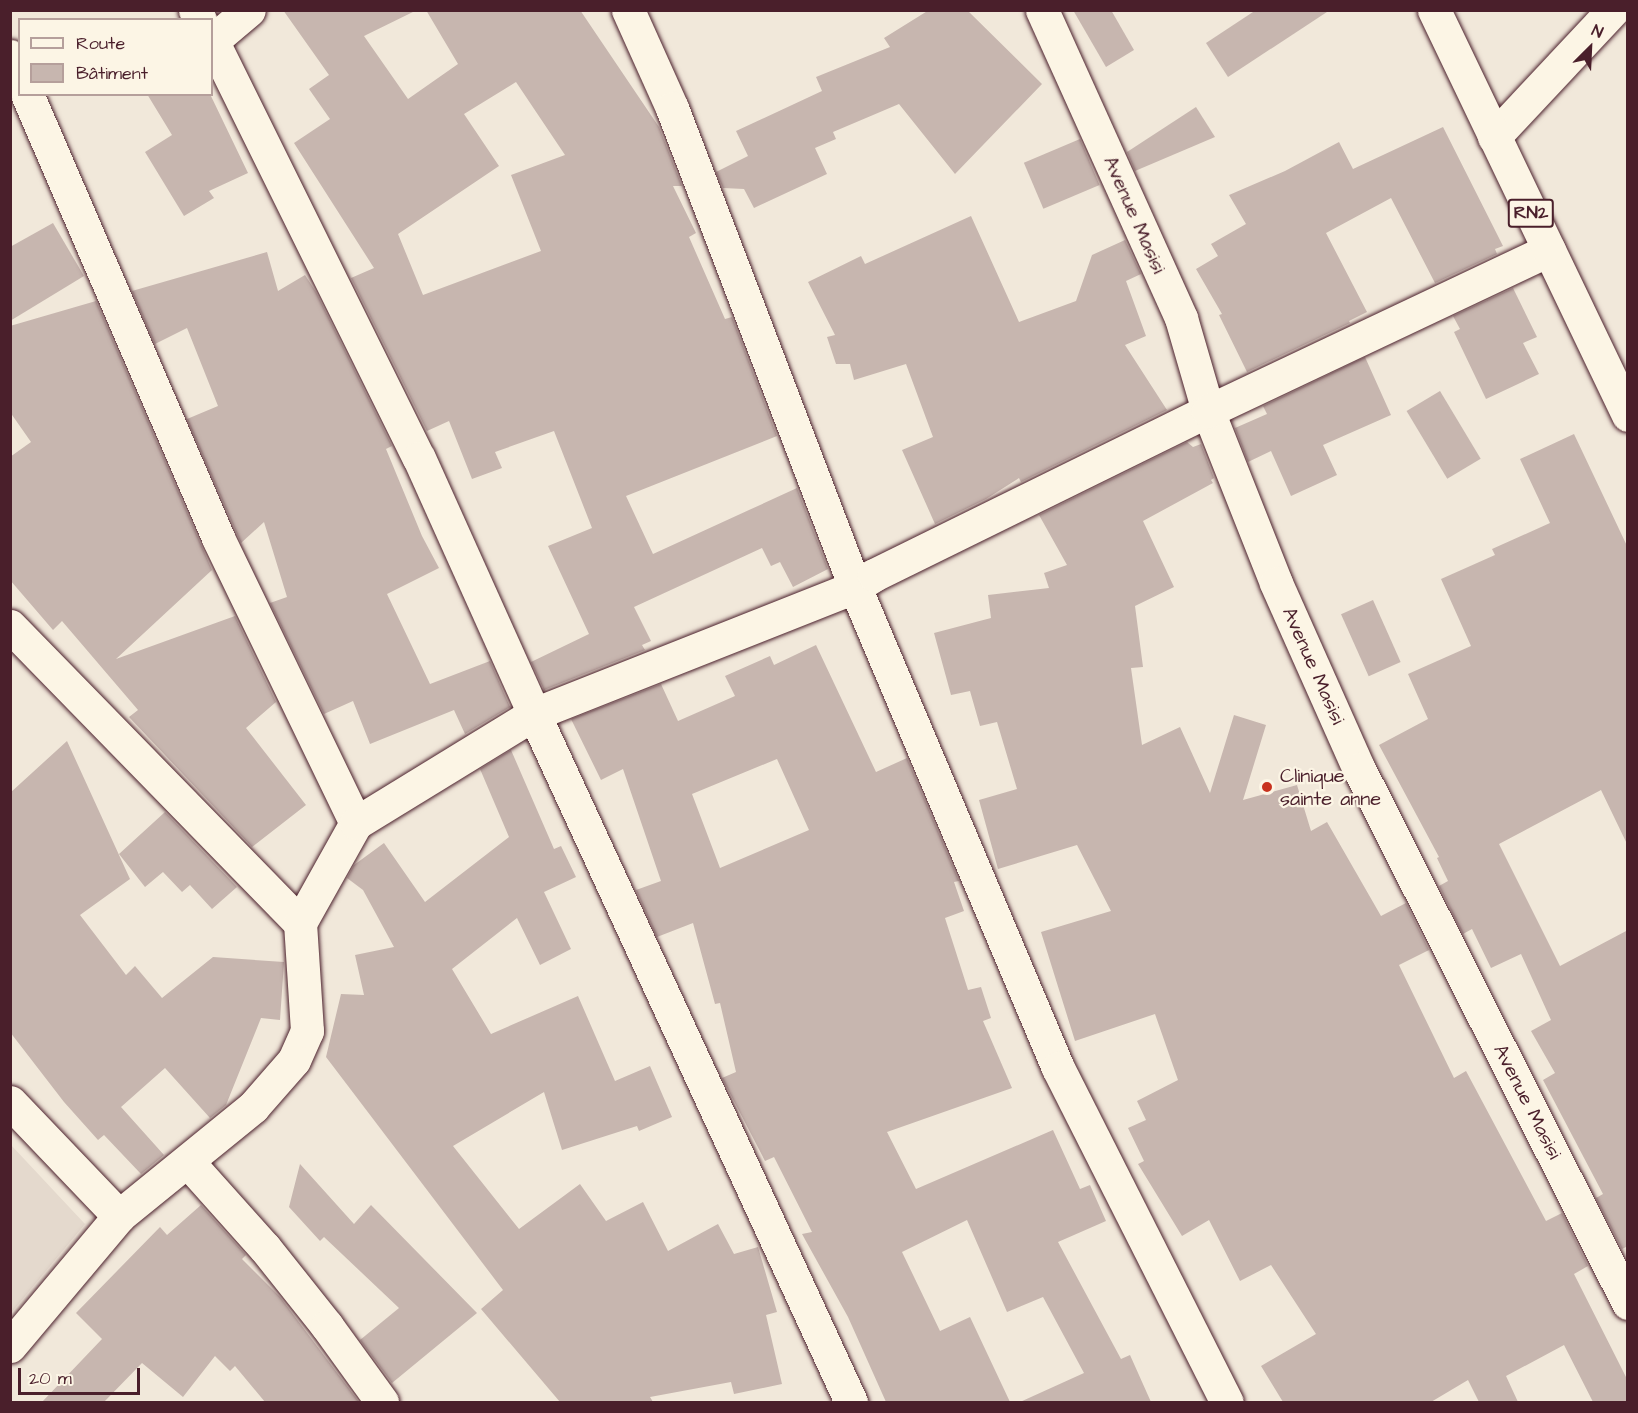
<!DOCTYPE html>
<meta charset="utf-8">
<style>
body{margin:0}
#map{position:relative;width:1638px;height:1413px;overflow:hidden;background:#f1e8da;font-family:"Architects Daughter",sans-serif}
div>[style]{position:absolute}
.built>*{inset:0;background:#e4d9cd}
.building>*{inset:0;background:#c7b6af;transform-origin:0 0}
.roads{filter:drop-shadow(0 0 2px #4a1f2b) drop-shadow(0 0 2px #4a1f2b)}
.street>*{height:33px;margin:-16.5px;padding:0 16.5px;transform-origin:16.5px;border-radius:16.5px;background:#fcf5e5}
.highway>*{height:33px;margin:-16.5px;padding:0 16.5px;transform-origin:16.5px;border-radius:16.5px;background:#fcf5e5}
.dots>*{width:16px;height:16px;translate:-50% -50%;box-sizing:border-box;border:3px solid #fcf5e5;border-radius:50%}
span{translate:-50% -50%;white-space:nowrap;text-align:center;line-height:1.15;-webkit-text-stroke:4.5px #fcf5e5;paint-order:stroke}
.shield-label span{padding:2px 4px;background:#fcf5e5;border:2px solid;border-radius:4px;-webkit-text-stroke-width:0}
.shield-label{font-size:18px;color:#4a1f2b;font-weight:700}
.street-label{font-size:20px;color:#4a1f2b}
.poi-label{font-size:20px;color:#4a1f2b}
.left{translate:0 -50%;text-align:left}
.frame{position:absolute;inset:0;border:12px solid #4a1f2b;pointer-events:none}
.legend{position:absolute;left:18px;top:18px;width:195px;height:78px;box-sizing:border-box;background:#fcf5e5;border:2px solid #b59f9b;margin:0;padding:8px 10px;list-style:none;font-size:18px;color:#4a1f2b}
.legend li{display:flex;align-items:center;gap:12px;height:30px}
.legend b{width:30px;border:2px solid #b59f9b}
.north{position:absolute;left:1560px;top:18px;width:60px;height:60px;-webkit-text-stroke:4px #fcf5e5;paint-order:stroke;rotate:24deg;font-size:16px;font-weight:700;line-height:24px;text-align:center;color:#4a1f2b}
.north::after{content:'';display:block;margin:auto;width:21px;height:27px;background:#4a1f2b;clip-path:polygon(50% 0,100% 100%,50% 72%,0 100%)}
.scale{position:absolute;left:18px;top:1368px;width:122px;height:27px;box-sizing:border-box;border:3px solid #4a1f2b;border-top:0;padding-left:8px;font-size:18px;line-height:21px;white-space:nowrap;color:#4a1f2b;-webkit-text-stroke:4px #fcf5e5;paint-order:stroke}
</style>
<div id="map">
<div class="built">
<i style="clip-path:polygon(11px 1145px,85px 1224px,11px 1313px)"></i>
</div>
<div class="building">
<i style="clip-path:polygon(evenodd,283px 10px,417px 10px,364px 36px,408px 99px,458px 64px,426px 10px,580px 10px,659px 127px,682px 186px,673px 186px,696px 233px,689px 237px,725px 319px,732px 317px,777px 436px,626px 496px,653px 554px,797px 488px,828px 569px,793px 587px,780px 562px,771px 566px,762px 548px,634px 607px,651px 641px,642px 645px,645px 650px,544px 690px,531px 662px,589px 634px,548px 546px,592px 528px,554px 431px,495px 452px,502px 468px,472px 479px,449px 421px,427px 431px,351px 278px,374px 268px,294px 143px,330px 119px,309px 89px,329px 75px,283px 10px,516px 82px,565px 155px,511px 175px,541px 251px,423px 295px,398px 234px,499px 166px,464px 114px,516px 82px)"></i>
<i style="clip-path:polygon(929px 10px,967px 10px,1042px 84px,955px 174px,899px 104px,833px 132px,836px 139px,815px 148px,827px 174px,754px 208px,744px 189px,723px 188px,716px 172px,748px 156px,736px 131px,822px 91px,816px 77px,890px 47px,884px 38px)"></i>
<i style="clip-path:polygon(1073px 10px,1111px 10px,1134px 50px,1106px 67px)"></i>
<i style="clip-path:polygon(1256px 10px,1330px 10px,1228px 77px,1206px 43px)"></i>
<i style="clip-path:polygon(147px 94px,210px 94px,248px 173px,209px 191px,214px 198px,184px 216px,145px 152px,172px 135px)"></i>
<i style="clip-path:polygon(1196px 107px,1215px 137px,1135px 171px,1127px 152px)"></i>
<i style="clip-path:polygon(1443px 127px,1503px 246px,1495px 249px,1497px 254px,1435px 283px,1391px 198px,1326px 233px,1367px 312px,1349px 321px,1350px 323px,1247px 372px,1219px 315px,1222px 314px,1196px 269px,1218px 256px,1211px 244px,1246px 224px,1229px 195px,1285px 171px,1339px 142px,1353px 169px)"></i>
<i style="left:1080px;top:139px;width:50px;height:61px;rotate:67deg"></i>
<i style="clip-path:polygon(971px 216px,1019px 322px,1076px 301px,1092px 255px,1125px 240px,1141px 274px,1126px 281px,1146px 336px,1125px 345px,1167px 410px,1021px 482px,1019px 478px,986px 499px,935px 524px,902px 450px,933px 437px,906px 364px,854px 380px,850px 364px,836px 364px,827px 337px,835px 335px,808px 282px,861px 256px,865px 264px)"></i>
<i style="clip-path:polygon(53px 223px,84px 276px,10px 321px,10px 247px)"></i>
<i style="clip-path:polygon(267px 252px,278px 291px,305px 275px,316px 292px,392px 446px,386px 449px,422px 536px,439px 568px,387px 594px,430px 684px,490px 661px,510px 707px,465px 734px,454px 710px,370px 744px,353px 701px,324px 714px,270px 603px,287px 597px,264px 522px,241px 543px,187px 419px,218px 406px,187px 328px,155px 344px,132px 291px)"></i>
<i style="clip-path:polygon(1513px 288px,1537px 337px,1523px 343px,1539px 374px,1486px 399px,1454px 332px,1460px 329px,1453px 316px)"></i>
<i style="clip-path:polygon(96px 301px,212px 570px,116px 659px,235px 616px,276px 702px,246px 728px,306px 805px,252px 847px,129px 717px,138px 710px,62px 621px,53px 630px,10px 580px,10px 457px,31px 442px,10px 412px,10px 326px)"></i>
<i style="clip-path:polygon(1365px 357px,1391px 415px,1323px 445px,1337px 475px,1291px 496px,1271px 451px,1248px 462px,1235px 428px,1267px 414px,1263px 406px)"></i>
<i style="left:1440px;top:391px;width:79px;height:39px;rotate:59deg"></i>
<i style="clip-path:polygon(1574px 434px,1628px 548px,1628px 846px,1601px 790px,1499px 844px,1560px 966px,1628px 930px,1628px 1246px,1622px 1249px,1596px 1198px,1603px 1194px,1543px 1080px,1555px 1073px,1531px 1031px,1551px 1020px,1521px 954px,1491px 968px,1472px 929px,1463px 934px,1439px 886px,1448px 881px,1437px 858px,1439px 857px,1379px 745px,1428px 719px,1408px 674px,1471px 646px,1441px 579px,1495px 555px,1492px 549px,1550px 523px,1520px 459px)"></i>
<i style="clip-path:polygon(1187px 442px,1193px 447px,1201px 444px,1214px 478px,1211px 480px,1213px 483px,1143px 521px,1174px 587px,1135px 606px,1143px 667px,1131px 668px,1142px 745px,1180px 727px,1210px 793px,1234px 715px,1266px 725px,1243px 800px,1297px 785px,1311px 831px,1327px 822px,1381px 916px,1406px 903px,1429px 950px,1399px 965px,1454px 1078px,1466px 1071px,1546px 1221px,1562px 1213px,1588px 1266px,1574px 1274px,1628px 1381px,1628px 1402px,1593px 1402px,1564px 1345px,1506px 1376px,1518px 1402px,1479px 1402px,1468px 1380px,1431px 1402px,1283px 1402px,1261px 1366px,1316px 1334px,1271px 1265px,1240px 1281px,1209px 1220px,1182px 1236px,1138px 1164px,1144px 1161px,1128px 1128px,1146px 1120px,1137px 1101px,1178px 1080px,1155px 1014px,1075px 1041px,1041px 932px,1111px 911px,1077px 845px,998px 869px,979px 800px,1017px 789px,997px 722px,980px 726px,970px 691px,951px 695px,934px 633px,991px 618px,988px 595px,1049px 588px,1044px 573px,1067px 565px,1039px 515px)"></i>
<i style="left:1373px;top:600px;width:68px;height:35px;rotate:66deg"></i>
<i style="clip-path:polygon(evenodd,816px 645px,876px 772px,907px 758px,959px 881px,954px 882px,964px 911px,945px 918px,968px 990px,981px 987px,991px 1018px,983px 1021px,1012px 1088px,887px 1132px,916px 1189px,1053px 1130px,1080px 1189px,1090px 1185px,1106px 1221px,1058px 1242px,1121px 1359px,1130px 1355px,1151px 1402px,1020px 1402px,1084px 1373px,1043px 1297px,1007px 1312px,967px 1220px,902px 1252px,940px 1331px,970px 1317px,1010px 1402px,886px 1402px,848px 1317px,802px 1234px,812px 1232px,774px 1157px,765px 1161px,722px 1078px,736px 1072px,720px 1003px,715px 1004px,693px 923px,657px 937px,636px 890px,661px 881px,623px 769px,601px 780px,571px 719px,661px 684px,678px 721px,735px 696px,725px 676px,770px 656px,774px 665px,816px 645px,777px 759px,809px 830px,720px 868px,692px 794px,777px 759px)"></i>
<i style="clip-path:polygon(67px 741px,130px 879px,80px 915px,126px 975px,135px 966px,162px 998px,213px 957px,284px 962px,280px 1020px,261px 1018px,226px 1105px,210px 1118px,165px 1068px,121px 1107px,164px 1155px,141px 1174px,104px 1135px,98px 1140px,64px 1102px,10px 1032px,10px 793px)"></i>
<i style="clip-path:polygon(511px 750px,554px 849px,561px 846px,576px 877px,544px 892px,571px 949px,540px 965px,517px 918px,452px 969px,491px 1034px,578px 996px,615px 1081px,650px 1066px,672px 1117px,639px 1131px,637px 1126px,562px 1150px,544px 1092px,453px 1146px,519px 1229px,580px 1184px,606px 1221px,643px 1202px,668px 1251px,718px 1224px,734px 1254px,758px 1247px,777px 1312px,766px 1315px,782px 1384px,734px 1394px,731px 1382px,650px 1397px,653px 1402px,560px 1402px,481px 1309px,503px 1290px,326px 1057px,341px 994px,364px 995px,355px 955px,394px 947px,363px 890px,347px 878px,354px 865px,384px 843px,425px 902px,509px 837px,480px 769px)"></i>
<i style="clip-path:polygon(165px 812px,237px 887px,212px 909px,190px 885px,182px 892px,163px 872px,145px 887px,119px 854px)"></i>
<i style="clip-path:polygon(300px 1164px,354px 1224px,371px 1205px,477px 1313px,392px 1383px,360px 1340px,399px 1308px,324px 1237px,320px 1241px,289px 1207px)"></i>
<i style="clip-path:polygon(201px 1205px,246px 1255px,242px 1259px,280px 1297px,359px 1402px,265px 1402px,235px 1366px,230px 1371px,215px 1356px,183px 1397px,142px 1363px,104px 1402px,42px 1402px,102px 1339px,76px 1313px,160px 1227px,167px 1235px)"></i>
</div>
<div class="roads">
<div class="street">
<i style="left:195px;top:10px;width:11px;rotate:63deg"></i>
<i style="left:628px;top:10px;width:107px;rotate:65.8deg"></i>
<i style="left:672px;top:108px;width:513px;rotate:69.09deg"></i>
<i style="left:855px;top:587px;width:522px;rotate:67.12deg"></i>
<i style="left:1058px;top:1068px;width:374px;rotate:63.2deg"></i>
<i style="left:1042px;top:10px;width:338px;rotate:65.7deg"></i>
<i style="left:1181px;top:318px;width:97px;rotate:73.8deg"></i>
<i style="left:1208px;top:411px;width:185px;rotate:68.4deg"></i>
<i style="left:1276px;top:583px;width:204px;rotate:66deg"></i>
<i style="left:1359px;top:769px;width:598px;rotate:63.26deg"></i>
<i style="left:212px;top:40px;width:466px;rotate:63.7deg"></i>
<i style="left:419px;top:458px;width:281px;rotate:65.8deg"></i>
<i style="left:534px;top:714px;width:758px;rotate:65.26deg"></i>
<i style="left:212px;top:41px;width:48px;rotate:-40deg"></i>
<i style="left:10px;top:56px;width:23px;rotate:65deg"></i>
<i style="left:27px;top:94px;width:483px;rotate:66.7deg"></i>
<i style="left:218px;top:538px;width:317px;rotate:64.2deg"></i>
<i style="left:1494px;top:137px;width:174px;rotate:-46.9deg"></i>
<i style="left:10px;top:626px;width:415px;rotate:45.7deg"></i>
<i style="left:10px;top:1102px;width:158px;rotate:46.3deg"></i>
<i style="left:188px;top:1162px;width:115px;rotate:48.2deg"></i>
<i style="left:265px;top:1248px;width:100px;rotate:51.5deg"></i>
<i style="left:327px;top:1326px;width:94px;rotate:54.1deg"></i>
<i style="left:10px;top:1346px;width:170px;rotate:-50deg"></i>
<i style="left:119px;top:1216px;width:173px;rotate:-39.1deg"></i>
<i style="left:253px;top:1107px;width:62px;rotate:-48.9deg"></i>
<i style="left:294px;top:1060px;width:32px;rotate:-66deg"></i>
<i style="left:307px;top:1031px;width:108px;rotate:-93.7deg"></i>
<i style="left:300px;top:923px;width:115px;rotate:-60.8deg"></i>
<i style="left:356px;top:823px;width:209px;rotate:-31.5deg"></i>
<i style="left:534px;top:714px;width:345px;rotate:-21.6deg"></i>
<i style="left:855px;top:587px;width:22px;rotate:-32deg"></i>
<i style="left:874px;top:575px;width:372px;rotate:-26.2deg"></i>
<i style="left:1208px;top:411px;width:377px;rotate:-25.3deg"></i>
</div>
<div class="highway">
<i style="left:1434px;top:10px;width:449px;rotate:64.4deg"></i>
</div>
</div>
<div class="dots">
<i style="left:1267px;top:787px;background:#c8321e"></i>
</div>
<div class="shield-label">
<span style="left:1531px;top:213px">RN2</span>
</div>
<div class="street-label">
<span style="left:1134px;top:215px;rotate:66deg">Avenue Masisi</span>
<span style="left:1313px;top:666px;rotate:66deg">Avenue Masisi</span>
<span style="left:1527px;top:1102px;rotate:63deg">Avenue Masisi</span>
</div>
<div class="poi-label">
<span class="left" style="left:1280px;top:788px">Clinique<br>sainte anne</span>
</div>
<div class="frame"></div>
<ul class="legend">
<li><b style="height:8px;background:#fcf5e5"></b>Route</li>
<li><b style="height:16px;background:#c7b6af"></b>Bâtiment</li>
</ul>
<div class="north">N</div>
<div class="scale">20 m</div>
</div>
